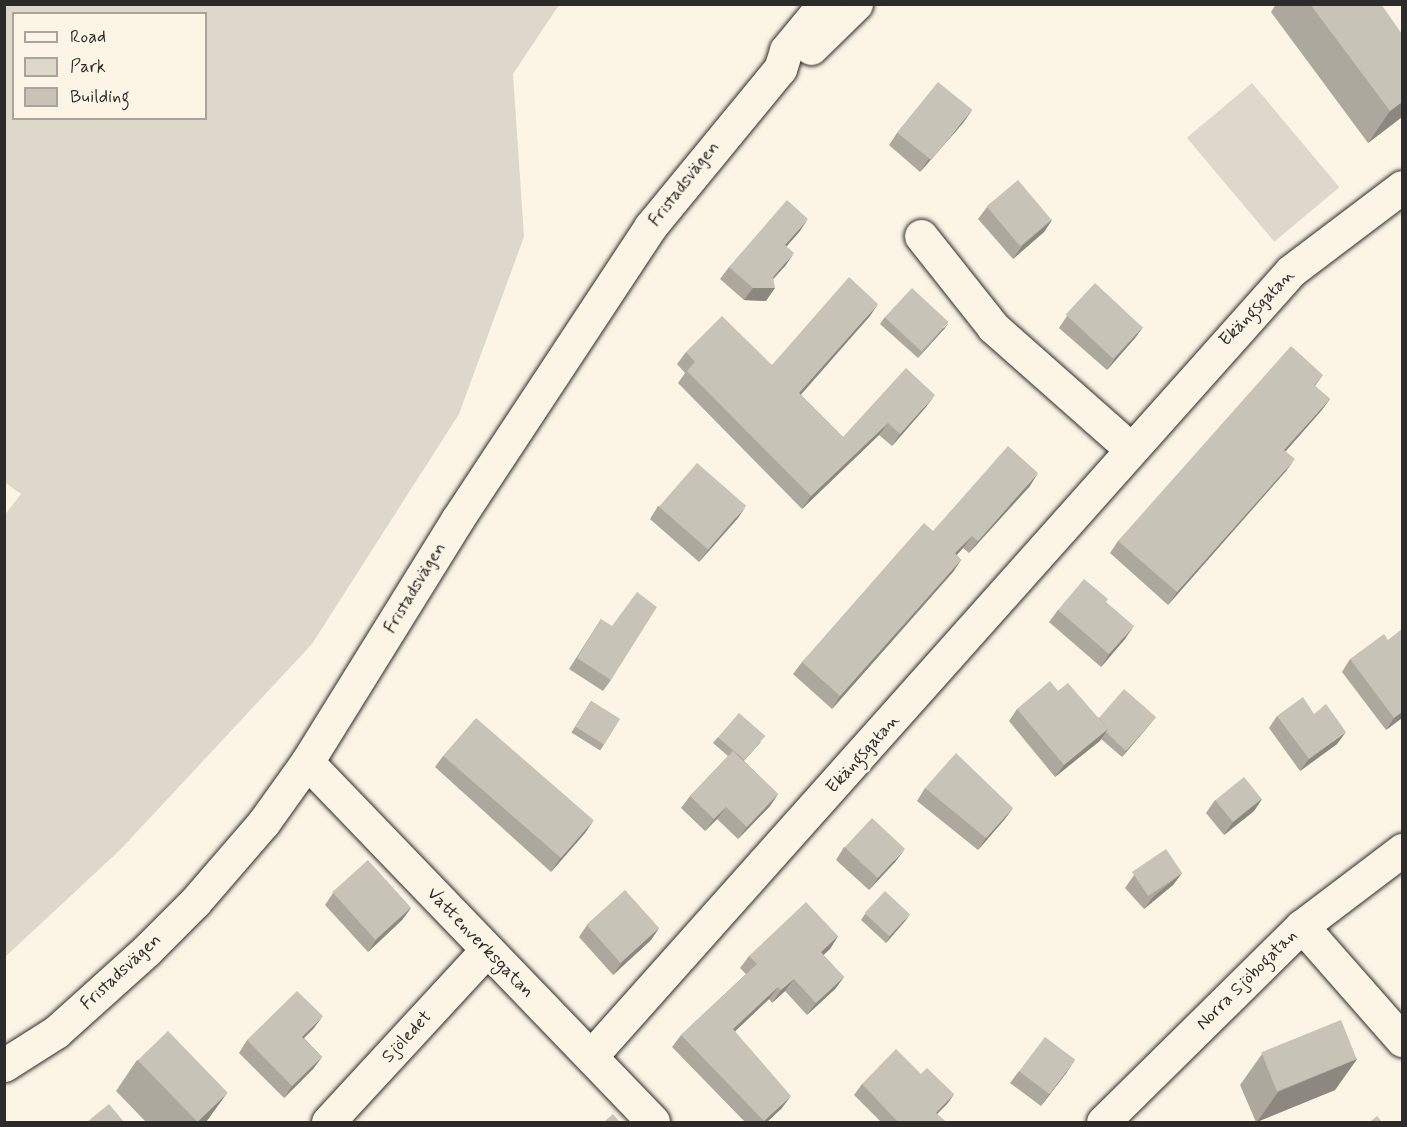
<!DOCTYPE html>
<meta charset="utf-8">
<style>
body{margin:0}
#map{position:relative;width:1407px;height:1127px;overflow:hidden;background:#fcf5e5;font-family:Mynerve,sans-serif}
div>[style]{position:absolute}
.green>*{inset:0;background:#ded8ca;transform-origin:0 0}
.roads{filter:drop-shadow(0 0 2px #2b2b2b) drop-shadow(0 0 2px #2b2b2b)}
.minor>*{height:33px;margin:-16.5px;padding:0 16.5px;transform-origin:16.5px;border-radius:16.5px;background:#fcf5e5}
.tertiary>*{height:33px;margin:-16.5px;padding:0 16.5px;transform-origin:16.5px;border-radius:16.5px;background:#fcf5e5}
.wall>*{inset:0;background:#aca89d;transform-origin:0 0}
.shaded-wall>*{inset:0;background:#8c8880}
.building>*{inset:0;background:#c8c3b7;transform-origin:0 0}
span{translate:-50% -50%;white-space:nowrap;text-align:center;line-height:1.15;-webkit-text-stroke:6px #fcf5e5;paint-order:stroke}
.street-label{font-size:18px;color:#2b2b2b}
.frame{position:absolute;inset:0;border:6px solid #2b2b2b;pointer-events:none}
.legend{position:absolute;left:12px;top:12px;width:195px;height:108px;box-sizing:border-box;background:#fcf5e5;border:2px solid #a8a49b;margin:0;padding:8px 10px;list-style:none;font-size:18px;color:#2b2b2b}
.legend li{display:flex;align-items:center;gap:12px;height:30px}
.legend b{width:30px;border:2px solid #a8a49b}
</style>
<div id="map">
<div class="green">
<i style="clip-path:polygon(evenodd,5px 4px,559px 5px,513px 74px,524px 237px,459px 414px,312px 644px,121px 849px,5px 957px,4px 516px,21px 494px,4px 482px,5px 4px,14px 14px,206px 14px,206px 118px,14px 118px,14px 14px)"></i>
<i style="left:1252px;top:83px;width:136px;height:85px;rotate:50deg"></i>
</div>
<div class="roads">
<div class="minor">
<i style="left:921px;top:236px;width:116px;rotate:51.6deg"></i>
<i style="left:993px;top:327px;width:184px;rotate:41.5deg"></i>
<i style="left:307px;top:762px;width:499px;rotate:46.1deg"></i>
<i style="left:1302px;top:926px;width:152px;rotate:48.7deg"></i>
<i style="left:592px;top:1055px;width:1050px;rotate:-48.28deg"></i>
<i style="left:1291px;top:271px;width:139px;rotate:-37.1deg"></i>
<i style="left:328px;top:1122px;width:233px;rotate:-47.3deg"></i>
<i style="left:1103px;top:1122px;width:279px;rotate:-44.6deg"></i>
<i style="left:1302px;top:926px;width:126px;rotate:-37.2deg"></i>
</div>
<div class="tertiary">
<i style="left:811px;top:48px;width:63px;rotate:-44.4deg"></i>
<i style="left:4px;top:1065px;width:62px;rotate:-32.4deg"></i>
<i style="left:56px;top:1032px;width:122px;rotate:-42deg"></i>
<i style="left:147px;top:950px;width:68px;rotate:-45deg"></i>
<i style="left:195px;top:902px;width:106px;rotate:-49.2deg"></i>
<i style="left:264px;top:822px;width:74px;rotate:-54.4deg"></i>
<i style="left:307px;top:762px;width:285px;rotate:-58.2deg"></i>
<i style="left:457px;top:520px;width:351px;rotate:-56.6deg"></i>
<i style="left:650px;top:227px;width:205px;rotate:-50.6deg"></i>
<i style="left:780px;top:69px;width:20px;rotate:-72deg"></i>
<i style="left:786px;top:50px;width:60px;rotate:-50.4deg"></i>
</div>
</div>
<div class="wall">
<i style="clip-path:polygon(1276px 4px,1381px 4px,1402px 117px,1368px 143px,1271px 12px)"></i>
<i style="clip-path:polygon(972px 110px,963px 123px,920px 172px,889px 145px,897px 133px)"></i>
<i style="clip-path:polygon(987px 207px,1052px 220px,1044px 232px,1013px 259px,978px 219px)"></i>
<i style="clip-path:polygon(800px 231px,787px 246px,786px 265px,773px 279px,766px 301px,744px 300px,720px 279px,729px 267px)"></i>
<i style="clip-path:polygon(870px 316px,800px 394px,843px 437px,926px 407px,892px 446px,879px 435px,802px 509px,678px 383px,685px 373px,677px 364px,686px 352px,772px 365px)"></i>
<i style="clip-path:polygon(1067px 316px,1143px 327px,1135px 338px,1107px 370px,1059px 328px)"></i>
<i style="clip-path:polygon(885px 317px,945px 328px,918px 358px,880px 324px)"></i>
<i style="clip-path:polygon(1323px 375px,1315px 386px,1330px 399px,1321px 411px,1286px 451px,1286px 471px,1168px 605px,1110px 553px,1118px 541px)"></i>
<i style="clip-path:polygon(1030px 486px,969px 553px,963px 548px,957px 555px,961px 560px,953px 572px,832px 709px,793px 674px,802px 662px,933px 531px)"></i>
<i style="clip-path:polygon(658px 506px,738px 518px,699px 562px,650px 519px)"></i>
<i style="clip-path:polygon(1106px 602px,1125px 639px,1101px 667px,1049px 622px,1058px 610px)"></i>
<i style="clip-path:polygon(601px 619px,611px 680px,603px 691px,569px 669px)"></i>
<i style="clip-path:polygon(1388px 640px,1402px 718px,1386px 730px,1342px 672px,1350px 659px)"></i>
<i style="clip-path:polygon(1058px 691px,1099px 718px,1156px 717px,1122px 757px,1101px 739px,1055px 777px,1009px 721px,1017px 709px)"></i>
<i style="left:591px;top:701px;width:34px;height:37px;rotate:32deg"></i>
<i style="clip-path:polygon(1277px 716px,1337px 744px,1300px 771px,1269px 728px)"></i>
<i style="clip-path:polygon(718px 737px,761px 742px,744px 761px,778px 794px,770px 806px,738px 839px,717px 819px,705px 831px,681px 808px,690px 796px,728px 756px,713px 743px)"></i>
<i style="clip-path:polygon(443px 756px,593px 821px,585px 833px,551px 872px,435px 767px)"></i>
<i style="clip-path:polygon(925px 788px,1013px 808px,1004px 820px,978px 850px,917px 801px)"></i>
<i style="clip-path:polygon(1262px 799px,1254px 811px,1224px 835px,1206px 813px,1215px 800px)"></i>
<i style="clip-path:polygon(844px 847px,896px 861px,869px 890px,836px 860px)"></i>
<i style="clip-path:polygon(1182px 873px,1173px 885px,1144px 909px,1125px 888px,1134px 875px)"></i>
<i style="clip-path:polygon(333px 893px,411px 908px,402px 920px,368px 952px,325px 905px)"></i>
<i style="clip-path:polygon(865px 914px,906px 920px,886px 943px,861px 920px)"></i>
<i style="clip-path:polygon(587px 925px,659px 928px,651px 940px,613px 975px,579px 937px)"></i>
<i style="clip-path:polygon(838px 936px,830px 949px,823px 955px,844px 977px,835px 989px,807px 1015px,785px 991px,772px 1003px,769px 999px,735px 1031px,782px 1108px,767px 1122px,745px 1122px,672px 1047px,681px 1035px,746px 974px,740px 968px,749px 956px)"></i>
<i style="clip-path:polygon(314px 1028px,304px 1038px,322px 1057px,313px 1069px,284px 1098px,239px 1053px,247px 1040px)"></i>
<i style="clip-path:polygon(1262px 1054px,1357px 1059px,1335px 1090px,1256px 1122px,1240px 1085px)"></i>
<i style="clip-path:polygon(137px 1060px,227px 1093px,206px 1122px,146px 1122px,116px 1091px)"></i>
<i style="clip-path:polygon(1019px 1071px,1067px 1072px,1041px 1106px,1010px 1083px)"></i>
<i style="clip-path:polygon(921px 1074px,954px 1094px,947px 1104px,937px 1114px,946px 1122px,881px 1122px,854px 1095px,862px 1084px)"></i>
</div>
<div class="shaded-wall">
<i style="clip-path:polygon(1402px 102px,1402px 117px,1368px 143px,1390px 111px)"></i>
<i style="clip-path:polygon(972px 110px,963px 123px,920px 172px,928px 160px)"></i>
<i style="clip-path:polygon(808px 219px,800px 231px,777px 257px,785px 245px)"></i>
<i style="clip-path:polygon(1052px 220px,1044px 232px,1013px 259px,1022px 246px)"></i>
<i style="clip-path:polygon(794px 253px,786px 265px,765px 288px,775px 288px,766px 301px,744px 300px,753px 288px,773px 277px)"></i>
<i style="clip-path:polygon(878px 304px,870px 316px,791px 406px,799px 393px)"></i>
<i style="clip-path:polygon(949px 322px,945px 328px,918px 358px,923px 352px)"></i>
<i style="clip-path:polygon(1143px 327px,1135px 338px,1107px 370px,1115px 358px)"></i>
<i style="clip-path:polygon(935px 395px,926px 407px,892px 446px,900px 434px)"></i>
<i style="clip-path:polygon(1330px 399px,1321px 411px,1276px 462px,1284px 450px)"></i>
<i style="clip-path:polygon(888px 423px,879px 435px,802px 509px,811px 496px)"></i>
<i style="clip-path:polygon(1295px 459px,1286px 471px,1168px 605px,1177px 592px)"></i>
<i style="clip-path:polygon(1038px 473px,1030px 486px,969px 553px,978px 541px)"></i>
<i style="clip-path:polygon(746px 506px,738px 518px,699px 562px,708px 550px)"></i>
<i style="clip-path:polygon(972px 536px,963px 548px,947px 565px,955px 553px)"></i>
<i style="clip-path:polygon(961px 560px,953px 572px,832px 709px,840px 696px)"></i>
<i style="clip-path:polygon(1134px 626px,1125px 639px,1101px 667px,1109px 654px)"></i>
<i style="clip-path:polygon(1402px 712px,1402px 718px,1386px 730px,1394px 718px)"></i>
<i style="clip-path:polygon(1156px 717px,1151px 723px,1122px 757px,1126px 751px)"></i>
<i style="clip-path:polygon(1108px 729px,1100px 741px,1055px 777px,1064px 765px)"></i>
<i style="clip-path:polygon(1346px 732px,1337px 744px,1300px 771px,1309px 759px)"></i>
<i style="clip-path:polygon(778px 794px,770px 806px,738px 839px,747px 827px)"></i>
<i style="clip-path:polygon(1262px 799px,1254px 811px,1224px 835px,1233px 822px)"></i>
<i style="clip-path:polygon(726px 807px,717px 819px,705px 831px,714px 819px)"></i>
<i style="clip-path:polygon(1013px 808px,1004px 820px,978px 850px,986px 838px)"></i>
<i style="clip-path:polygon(593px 821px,585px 833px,551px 872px,559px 860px)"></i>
<i style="clip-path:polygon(905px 849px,896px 861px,869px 890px,878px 878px)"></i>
<i style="clip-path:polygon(1182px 873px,1173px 885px,1144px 909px,1153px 897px)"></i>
<i style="clip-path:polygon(411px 908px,402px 920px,368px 952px,376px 940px)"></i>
<i style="clip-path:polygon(910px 914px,906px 920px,886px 943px,890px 936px)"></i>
<i style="clip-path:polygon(659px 928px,651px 940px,613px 975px,622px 962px)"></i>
<i style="clip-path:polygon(838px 936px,830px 949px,813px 965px,821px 952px)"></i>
<i style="clip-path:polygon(844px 977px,835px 989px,807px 1015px,816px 1003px)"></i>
<i style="clip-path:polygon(794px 979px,785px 991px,772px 1003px,781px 990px)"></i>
<i style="clip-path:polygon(778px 987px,769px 999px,725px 1041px,733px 1029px)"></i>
<i style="clip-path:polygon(323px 1016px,314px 1028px,293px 1049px,302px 1037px)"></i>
<i style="clip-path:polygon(322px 1057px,313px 1069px,284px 1098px,292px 1086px)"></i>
<i style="clip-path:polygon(1357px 1059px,1335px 1090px,1257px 1122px,1278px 1092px)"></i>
<i style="clip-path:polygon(1075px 1060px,1067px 1072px,1041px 1106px,1049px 1094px)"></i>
<i style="clip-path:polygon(227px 1093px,206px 1122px,196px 1122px,197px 1121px)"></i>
<i style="clip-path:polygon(954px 1094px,947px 1104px,929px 1122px,936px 1113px)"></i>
<i style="clip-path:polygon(791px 1096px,782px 1108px,767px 1122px,763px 1122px)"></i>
</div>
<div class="building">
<i style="clip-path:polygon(1310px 4px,1381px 4px,1402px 34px,1402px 102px,1390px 111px)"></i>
<i style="left:938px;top:82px;width:44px;height:65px;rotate:39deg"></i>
<i style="left:1018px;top:180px;width:52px;height:41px;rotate:50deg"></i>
<i style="clip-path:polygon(787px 200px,808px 219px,785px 245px,794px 253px,773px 277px,775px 288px,753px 288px,729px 267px)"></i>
<i style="clip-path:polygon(849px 277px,878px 304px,799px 393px,843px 437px,906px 368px,935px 395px,900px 434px,888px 423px,811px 496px,687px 371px,695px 362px,686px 352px,722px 316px,772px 365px)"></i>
<i style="left:1095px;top:283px;width:65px;height:43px;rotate:43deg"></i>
<i style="left:912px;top:288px;width:50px;height:40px;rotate:43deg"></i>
<i style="clip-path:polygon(1291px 346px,1323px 375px,1314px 385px,1330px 399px,1284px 450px,1295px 459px,1177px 592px,1118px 541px)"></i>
<i style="clip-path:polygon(1008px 446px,1038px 473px,978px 541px,972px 536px,955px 553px,961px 560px,840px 696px,802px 662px,924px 523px,933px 531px)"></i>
<i style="left:697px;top:463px;width:65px;height:58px;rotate:41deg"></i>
<i style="clip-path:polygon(1084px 579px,1108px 599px,1106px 602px,1134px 626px,1109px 654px,1058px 610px)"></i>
<i style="clip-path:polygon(637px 592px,657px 607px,611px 680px,577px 658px,601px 619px,612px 626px)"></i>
<i style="clip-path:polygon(1402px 629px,1402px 712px,1394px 718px,1350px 659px,1384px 634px,1388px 640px)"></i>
<i style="clip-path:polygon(1050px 681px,1058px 691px,1068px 683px,1108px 729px,1064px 765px,1017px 709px)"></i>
<i style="clip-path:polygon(1124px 689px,1156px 717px,1126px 751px,1106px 732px,1108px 729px,1099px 718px)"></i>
<i style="clip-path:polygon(1303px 697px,1314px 714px,1326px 704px,1346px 732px,1309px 759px,1277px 716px)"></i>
<i style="left:591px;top:701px;width:34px;height:30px;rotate:32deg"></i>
<i style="left:739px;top:713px;width:35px;height:32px;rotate:41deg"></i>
<i style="left:476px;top:718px;width:156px;height:50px;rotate:41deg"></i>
<i style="clip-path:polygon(733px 751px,778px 794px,747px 827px,726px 807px,714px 819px,690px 796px)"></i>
<i style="clip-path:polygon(956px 753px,1013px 808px,986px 838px,925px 788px)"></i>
<i style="left:1244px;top:777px;width:28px;height:37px;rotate:51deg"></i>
<i style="left:872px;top:818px;width:45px;height:40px;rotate:43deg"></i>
<i style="left:1166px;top:849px;width:29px;height:41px;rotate:56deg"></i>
<i style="left:368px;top:860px;width:64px;height:48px;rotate:48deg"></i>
<i style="left:625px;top:890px;width:51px;height:52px;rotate:48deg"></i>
<i style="left:885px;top:891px;width:34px;height:30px;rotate:43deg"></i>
<i style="clip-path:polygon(806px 902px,838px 936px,821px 952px,844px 977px,816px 1003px,794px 979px,781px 990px,778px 987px,733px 1029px,791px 1096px,764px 1121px,681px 1035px,757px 964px,749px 956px)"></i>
<i style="clip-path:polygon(297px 991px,323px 1016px,302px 1037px,322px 1057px,292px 1086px,247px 1040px)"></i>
<i style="left:1341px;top:1020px;width:42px;height:86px;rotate:68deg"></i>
<i style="left:168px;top:1031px;width:86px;height:42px;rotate:46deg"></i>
<i style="left:1045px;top:1037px;width:38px;height:43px;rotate:37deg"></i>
<i style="clip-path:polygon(896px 1049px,921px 1074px,927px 1068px,954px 1094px,936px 1113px,946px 1122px,898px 1122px,862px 1084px)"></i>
<i style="clip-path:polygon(109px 1104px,124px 1122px,87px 1122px)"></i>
<i style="clip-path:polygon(613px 1114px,620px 1122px,604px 1122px)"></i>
<i style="clip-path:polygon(1377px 1116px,1382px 1122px,1370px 1122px)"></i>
</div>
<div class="street-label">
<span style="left:684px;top:184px;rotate:-52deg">Fristadsvägen</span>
<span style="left:1257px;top:308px;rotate:-46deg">Ekängsgatan</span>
<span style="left:415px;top:588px;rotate:-59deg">Fristadsvägen</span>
<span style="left:863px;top:754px;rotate:-48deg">Ekängsgatan</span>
<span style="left:480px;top:943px;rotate:46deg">Vattenverksgatan</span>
<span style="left:121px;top:972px;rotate:-43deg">Fristadsvägen</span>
<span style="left:1247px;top:980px;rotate:-45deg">Norra Sjöbogatan</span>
<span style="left:407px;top:1037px;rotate:-47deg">Sjöledet</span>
</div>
<div class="frame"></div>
<ul class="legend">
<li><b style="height:8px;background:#fcf5e5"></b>Road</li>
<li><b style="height:16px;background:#ded8ca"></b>Park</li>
<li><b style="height:16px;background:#c8c3b7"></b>Building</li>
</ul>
</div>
